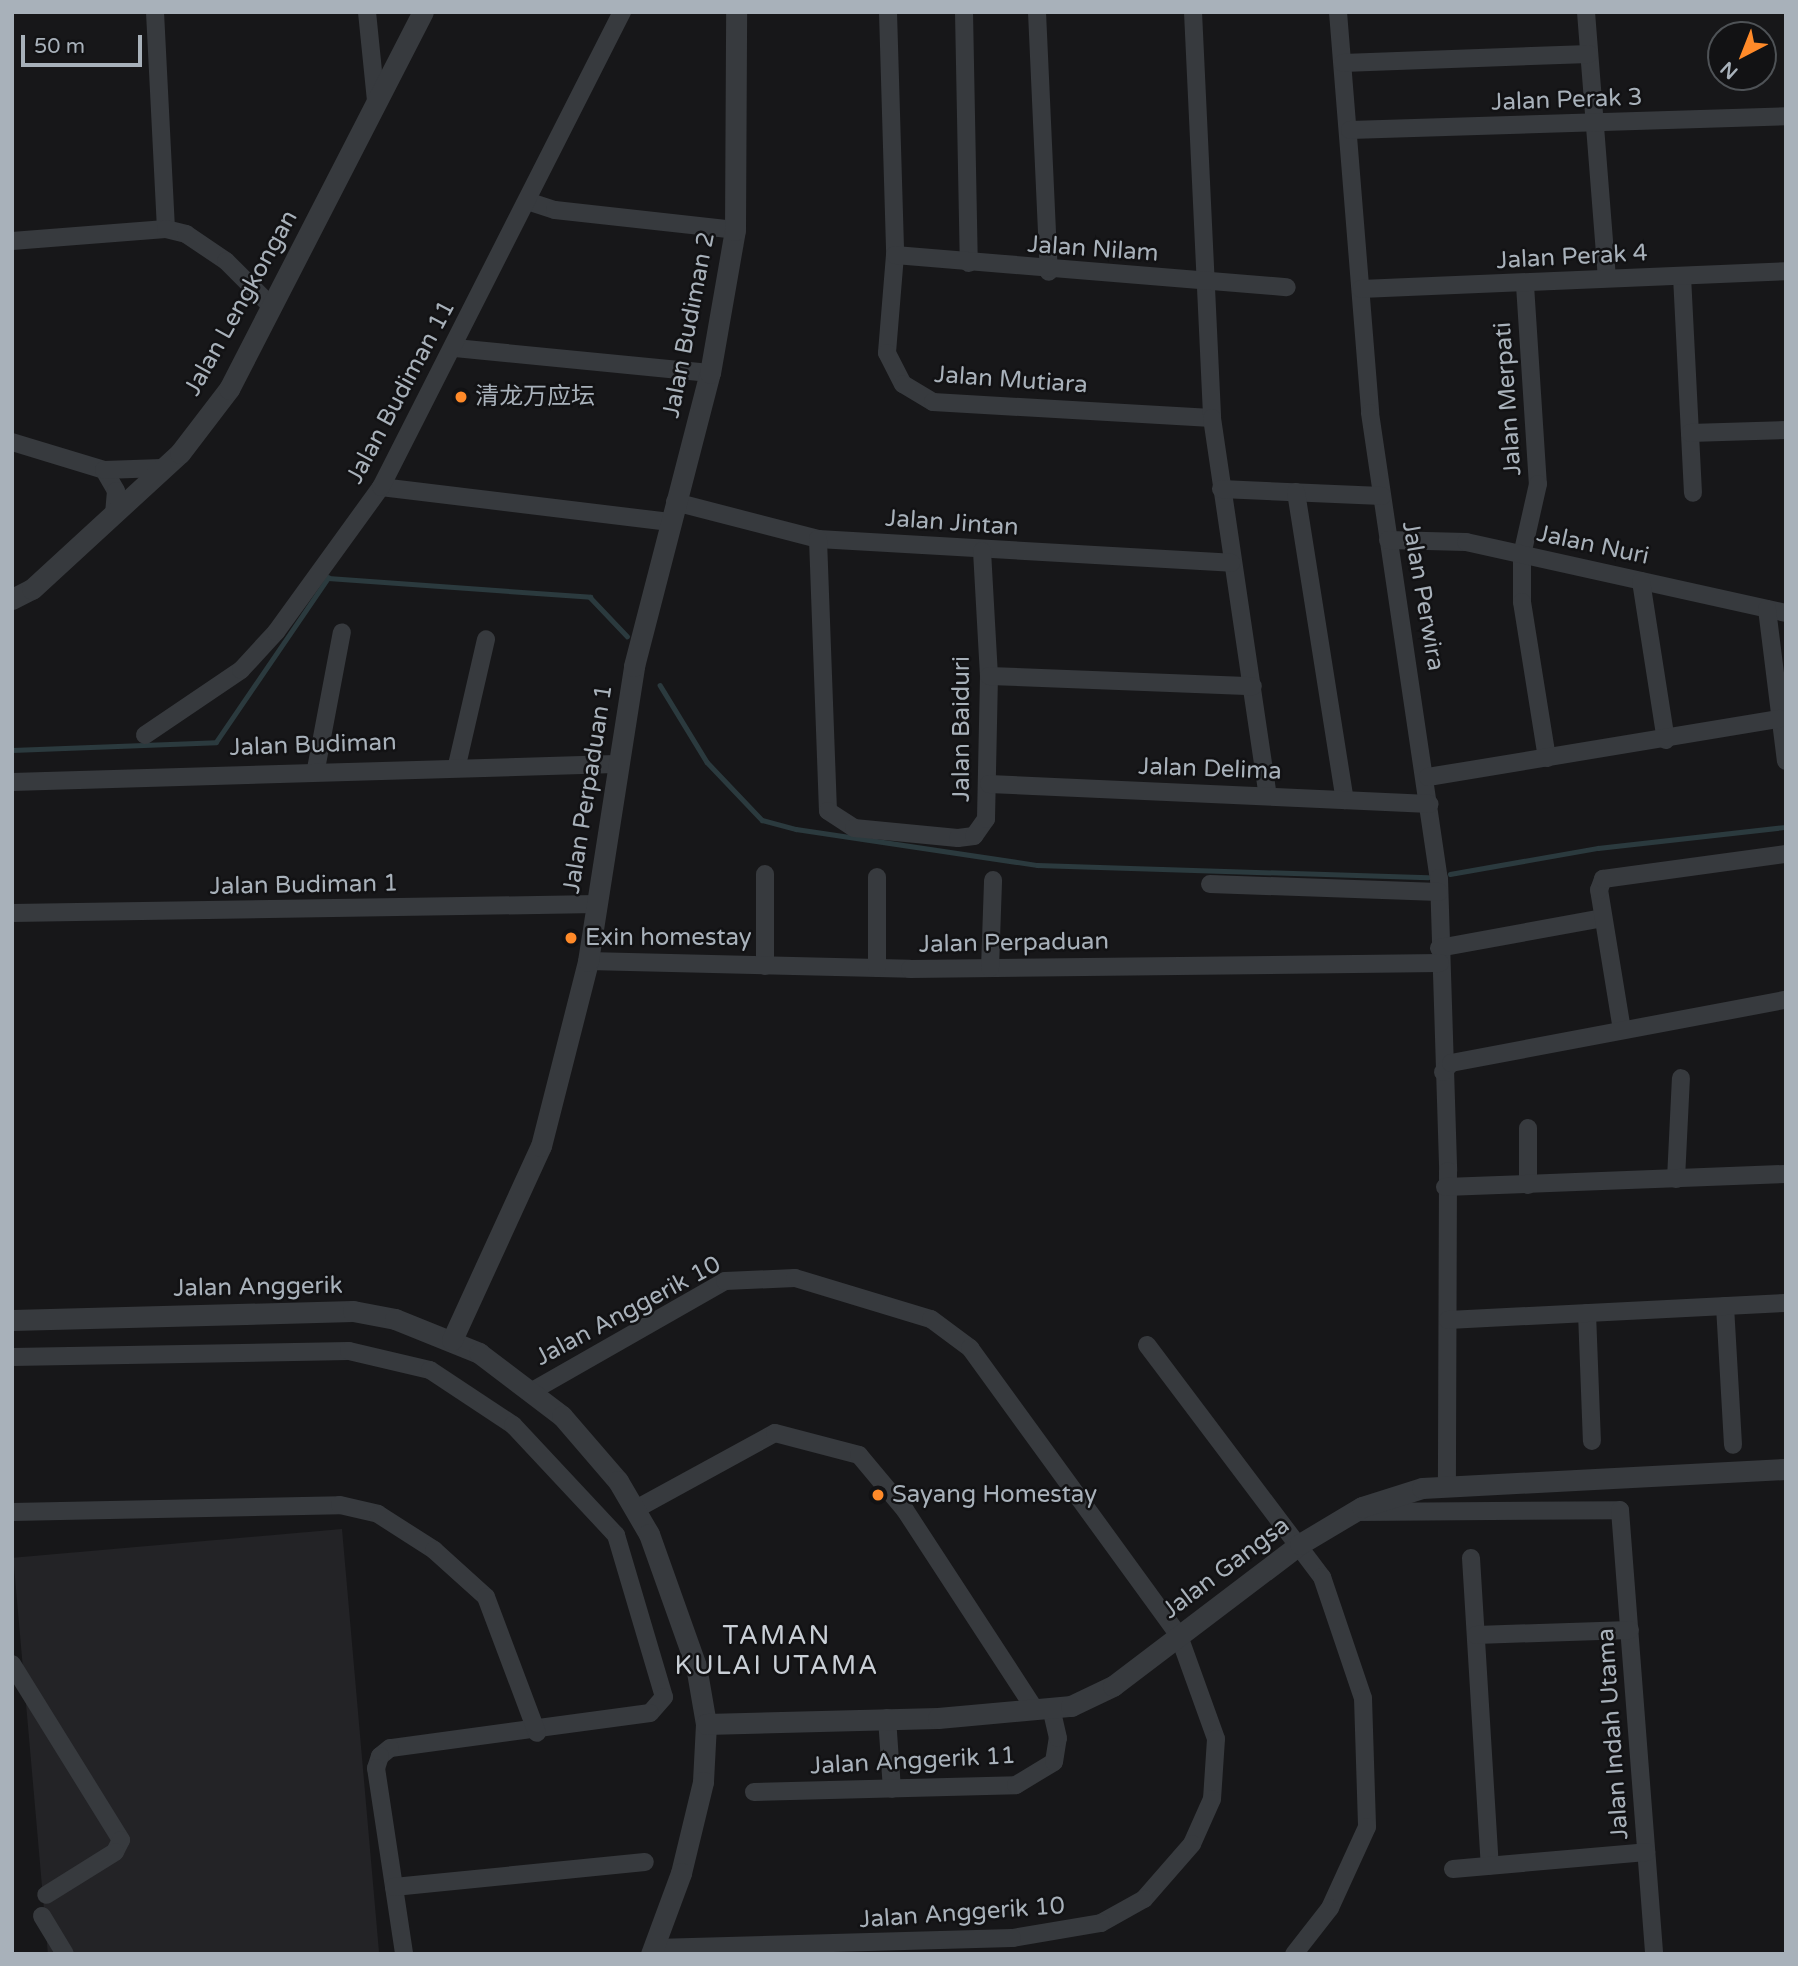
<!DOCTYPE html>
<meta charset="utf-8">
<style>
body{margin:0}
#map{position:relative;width:1798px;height:1966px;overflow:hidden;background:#171719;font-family:"Varela Round","Noto Sans SC",sans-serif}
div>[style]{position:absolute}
.built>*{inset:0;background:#232326;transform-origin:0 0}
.stream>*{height:4.5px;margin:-2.25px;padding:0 2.25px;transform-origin:2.25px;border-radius:2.25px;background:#2b3a3e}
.minor>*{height:18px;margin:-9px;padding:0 9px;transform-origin:9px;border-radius:9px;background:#373a3e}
.tertiary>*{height:21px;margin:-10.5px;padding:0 10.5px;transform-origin:10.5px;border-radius:10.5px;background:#373a3e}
.dots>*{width:19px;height:19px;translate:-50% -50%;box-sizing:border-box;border:4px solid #121214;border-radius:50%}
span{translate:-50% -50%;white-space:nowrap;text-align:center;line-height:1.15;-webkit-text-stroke:5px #121214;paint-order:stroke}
.street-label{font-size:24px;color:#a8b1ba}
.poi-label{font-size:24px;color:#a8b1ba}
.left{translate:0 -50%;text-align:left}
.neighbourhood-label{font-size:26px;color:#c9cfd6;letter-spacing:2px}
.frame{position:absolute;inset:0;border:14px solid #a8b1ba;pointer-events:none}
.north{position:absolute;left:1707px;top:21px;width:70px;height:70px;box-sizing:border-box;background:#121214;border:2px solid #4e5256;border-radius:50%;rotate:222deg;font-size:19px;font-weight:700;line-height:28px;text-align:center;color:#a8b1ba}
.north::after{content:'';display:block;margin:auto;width:24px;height:32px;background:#ff8a29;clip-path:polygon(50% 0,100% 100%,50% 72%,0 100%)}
.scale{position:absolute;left:21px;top:35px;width:121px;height:32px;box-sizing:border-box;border:4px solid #a8b1ba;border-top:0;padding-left:9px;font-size:21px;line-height:24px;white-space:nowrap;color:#a8b1ba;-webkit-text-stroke:5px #121214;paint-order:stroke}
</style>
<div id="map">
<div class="built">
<i style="left:342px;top:1529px;width:426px;height:330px;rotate:85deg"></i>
</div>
<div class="stream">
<i style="left:660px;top:685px;width:90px;rotate:58.6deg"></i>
<i style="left:707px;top:762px;width:80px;rotate:46.5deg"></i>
<i style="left:762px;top:820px;width:35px;rotate:15deg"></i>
<i style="left:796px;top:829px;width:244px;rotate:8.5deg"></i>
<i style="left:1037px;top:865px;width:391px;rotate:1.8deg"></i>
<i style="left:12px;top:750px;width:204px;rotate:-2.2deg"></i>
<i style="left:216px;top:742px;width:199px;rotate:-55.7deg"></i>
<i style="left:328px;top:578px;width:263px;rotate:4.1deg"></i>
<i style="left:590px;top:597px;width:54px;rotate:46.5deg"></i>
<i style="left:1450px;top:874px;width:150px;rotate:-10deg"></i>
<i style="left:1598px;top:848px;width:189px;rotate:-6.4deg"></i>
</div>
<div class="minor">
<i style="left:155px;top:12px;width:217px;rotate:87.1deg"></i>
<i style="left:367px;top:12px;width:89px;rotate:84.2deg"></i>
<i style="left:888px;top:12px;width:243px;rotate:88.3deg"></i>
<i style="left:895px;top:255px;width:98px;rotate:94.7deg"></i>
<i style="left:887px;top:353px;width:35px;rotate:63deg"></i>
<i style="left:903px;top:384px;width:35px;rotate:31deg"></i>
<i style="left:933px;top:402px;width:279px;rotate:3.3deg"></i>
<i style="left:964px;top:12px;width:251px;rotate:88.9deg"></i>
<i style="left:1037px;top:12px;width:260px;rotate:87.4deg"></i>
<i style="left:1193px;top:12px;width:406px;rotate:87.3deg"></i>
<i style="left:1212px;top:418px;width:382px;rotate:81.6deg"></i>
<i style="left:1338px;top:12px;width:402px;rotate:85.4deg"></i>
<i style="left:1370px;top:413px;width:470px;rotate:81.6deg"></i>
<i style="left:1439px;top:878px;width:293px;rotate:88.2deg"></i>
<i style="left:1448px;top:1171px;width:315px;rotate:90.2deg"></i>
<i style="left:1586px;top:12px;width:266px;rotate:85.5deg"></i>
<i style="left:1343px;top:63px;width:246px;rotate:-2.1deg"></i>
<i style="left:1350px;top:130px;width:436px;rotate:-1.8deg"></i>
<i style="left:527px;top:201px;width:29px;rotate:18deg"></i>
<i style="left:555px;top:210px;width:181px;rotate:6.3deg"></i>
<i style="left:12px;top:241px;width:154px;rotate:-4.5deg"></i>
<i style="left:166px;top:229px;width:21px;rotate:14deg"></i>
<i style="left:186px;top:234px;width:48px;rotate:34deg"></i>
<i style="left:226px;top:261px;width:66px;rotate:45deg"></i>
<i style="left:895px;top:255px;width:393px;rotate:4.7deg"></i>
<i style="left:1682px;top:276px;width:217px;rotate:87.1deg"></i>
<i style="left:1525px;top:285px;width:199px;rotate:86.3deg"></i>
<i style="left:1538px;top:484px;width:73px;rotate:102.7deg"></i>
<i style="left:1522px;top:555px;width:47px;rotate:90deg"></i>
<i style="left:1522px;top:602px;width:158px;rotate:80.9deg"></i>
<i style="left:1361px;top:289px;width:425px;rotate:-2.4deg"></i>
<i style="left:455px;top:348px;width:256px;rotate:5.6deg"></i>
<i style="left:1690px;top:433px;width:96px;rotate:-1.8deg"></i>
<i style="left:12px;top:442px;width:96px;rotate:16.9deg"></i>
<i style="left:104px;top:470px;width:24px;rotate:60deg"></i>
<i style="left:116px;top:491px;width:22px;rotate:95deg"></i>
<i style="left:104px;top:470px;width:58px;rotate:-2deg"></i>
<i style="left:381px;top:487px;width:291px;rotate:6.9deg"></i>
<i style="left:1221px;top:489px;width:161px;rotate:2.5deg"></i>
<i style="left:1296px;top:492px;width:312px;rotate:81deg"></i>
<i style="left:675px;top:502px;width:148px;rotate:14.5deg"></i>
<i style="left:818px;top:539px;width:414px;rotate:3.3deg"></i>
<i style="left:818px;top:539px;width:272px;rotate:87.9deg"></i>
<i style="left:828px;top:811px;width:31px;rotate:33deg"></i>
<i style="left:854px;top:828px;width:104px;rotate:5.5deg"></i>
<i style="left:958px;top:838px;width:16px;rotate:-7deg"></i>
<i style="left:974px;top:836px;width:21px;rotate:-55deg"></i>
<i style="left:986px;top:819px;width:143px;rotate:-88.8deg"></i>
<i style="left:989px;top:676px;width:125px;rotate:-93.2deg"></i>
<i style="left:1388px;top:540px;width:78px;rotate:1.5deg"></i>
<i style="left:1466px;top:542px;width:328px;rotate:12.5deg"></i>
<i style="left:1641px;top:581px;width:161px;rotate:81.1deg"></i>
<i style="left:1767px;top:609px;width:153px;rotate:82.9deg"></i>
<i style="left:989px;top:676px;width:264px;rotate:2.2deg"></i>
<i style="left:145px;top:735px;width:116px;rotate:-34.1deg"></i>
<i style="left:241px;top:670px;width:52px;rotate:-47.4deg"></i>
<i style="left:276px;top:632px;width:179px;rotate:-54.1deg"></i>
<i style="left:381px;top:487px;width:533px;rotate:-63.1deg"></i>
<i style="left:457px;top:765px;width:129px;rotate:-77deg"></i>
<i style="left:316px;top:769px;width:139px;rotate:-79.3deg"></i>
<i style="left:1428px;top:777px;width:356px;rotate:-9.4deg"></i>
<i style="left:12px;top:782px;width:603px;rotate:-1.71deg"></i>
<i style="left:989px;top:784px;width:441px;rotate:2.6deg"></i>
<i style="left:765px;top:874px;width:92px;rotate:90deg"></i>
<i style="left:1210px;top:884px;width:229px;rotate:2deg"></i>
<i style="left:12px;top:913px;width:585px;rotate:-0.88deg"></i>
<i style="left:1439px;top:948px;width:166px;rotate:-10.4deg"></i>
<i style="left:588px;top:961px;width:322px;rotate:1.4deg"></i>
<i style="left:910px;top:969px;width:530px;rotate:-0.65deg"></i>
<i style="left:877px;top:968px;width:91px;rotate:-90deg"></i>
<i style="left:990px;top:968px;width:88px;rotate:-88deg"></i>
<i style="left:1622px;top:1030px;width:142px;rotate:-99.3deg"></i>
<i style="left:1599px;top:890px;width:12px;rotate:-70deg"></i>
<i style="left:1603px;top:879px;width:185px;rotate:-7.8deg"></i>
<i style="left:1443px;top:1072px;width:12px;rotate:-48deg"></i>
<i style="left:1451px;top:1063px;width:341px;rotate:-10.7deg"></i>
<i style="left:1676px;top:1179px;width:101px;rotate:-87.2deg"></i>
<i style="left:1528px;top:1185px;width:57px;rotate:-90deg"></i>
<i style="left:1445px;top:1187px;width:341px;rotate:-2.2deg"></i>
<i style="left:1725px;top:1306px;width:139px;rotate:86.7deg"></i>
<i style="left:1587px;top:1313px;width:128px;rotate:87.8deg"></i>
<i style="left:1448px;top:1320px;width:338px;rotate:-2.9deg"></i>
<i style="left:1147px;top:1345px;width:291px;rotate:53deg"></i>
<i style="left:1322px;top:1577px;width:128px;rotate:71.3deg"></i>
<i style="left:1363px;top:1698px;width:129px;rotate:88.2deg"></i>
<i style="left:1367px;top:1827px;width:89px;rotate:114.6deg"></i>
<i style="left:1330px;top:1908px;width:58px;rotate:128deg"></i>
<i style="left:12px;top:1357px;width:337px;rotate:-1deg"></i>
<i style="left:349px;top:1351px;width:83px;rotate:13.2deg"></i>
<i style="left:430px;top:1370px;width:100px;rotate:33.5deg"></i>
<i style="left:513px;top:1425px;width:151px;rotate:46.9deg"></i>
<i style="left:616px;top:1535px;width:169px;rotate:73.5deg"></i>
<i style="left:664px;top:1697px;width:21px;rotate:131deg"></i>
<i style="left:650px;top:1713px;width:262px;rotate:172.3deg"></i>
<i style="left:390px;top:1748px;width:13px;rotate:141deg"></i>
<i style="left:380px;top:1756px;width:13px;rotate:108deg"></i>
<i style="left:376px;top:1768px;width:188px;rotate:81.4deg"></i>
<i style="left:534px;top:1390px;width:220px;rotate:-29.7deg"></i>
<i style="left:725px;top:1281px;width:70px;rotate:-2.5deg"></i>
<i style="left:795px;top:1278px;width:142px;rotate:16.8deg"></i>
<i style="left:931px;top:1319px;width:49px;rotate:36.6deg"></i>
<i style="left:970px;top:1348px;width:356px;rotate:54deg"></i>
<i style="left:1179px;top:1636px;width:109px;rotate:70.2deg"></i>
<i style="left:1216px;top:1739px;width:60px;rotate:93.8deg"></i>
<i style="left:1212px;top:1799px;width:49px;rotate:114deg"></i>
<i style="left:1192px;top:1844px;width:73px;rotate:131.1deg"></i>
<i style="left:1144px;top:1899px;width:49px;rotate:150.8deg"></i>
<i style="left:1101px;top:1923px;width:90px;rotate:170.4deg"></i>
<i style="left:1012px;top:1938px;width:357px;rotate:178.4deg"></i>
<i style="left:636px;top:1509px;width:158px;rotate:-28.7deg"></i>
<i style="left:775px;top:1433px;width:87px;rotate:14.7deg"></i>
<i style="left:859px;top:1455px;width:72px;rotate:50.1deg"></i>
<i style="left:905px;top:1510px;width:240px;rotate:56.9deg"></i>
<i style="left:12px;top:1512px;width:328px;rotate:-1.2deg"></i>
<i style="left:340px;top:1505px;width:39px;rotate:13deg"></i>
<i style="left:378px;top:1514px;width:67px;rotate:32.7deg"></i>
<i style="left:434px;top:1550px;width:70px;rotate:42.1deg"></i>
<i style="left:486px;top:1597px;width:145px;rotate:69.4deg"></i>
<i style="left:1355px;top:1512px;width:265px;rotate:-0.4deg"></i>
<i style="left:1620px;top:1510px;width:445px;rotate:85.6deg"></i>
<i style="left:1471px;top:1558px;width:308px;rotate:86.5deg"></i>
<i style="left:1476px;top:1635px;width:154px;rotate:-1.9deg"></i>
<i style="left:12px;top:1664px;width:207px;rotate:58.2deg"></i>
<i style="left:121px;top:1840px;width:13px;rotate:117deg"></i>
<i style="left:115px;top:1852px;width:81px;rotate:148.1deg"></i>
<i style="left:887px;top:1718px;width:71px;rotate:86deg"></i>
<i style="left:754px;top:1792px;width:262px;rotate:-1.5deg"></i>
<i style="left:1016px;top:1785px;width:44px;rotate:-31.2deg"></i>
<i style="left:1054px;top:1762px;width:24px;rotate:-81deg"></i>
<i style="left:1058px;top:1738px;width:31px;rotate:-103deg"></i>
<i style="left:1453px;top:1869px;width:194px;rotate:-5deg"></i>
<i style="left:394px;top:1887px;width:252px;rotate:-5.7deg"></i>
<i style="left:42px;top:1916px;width:44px;rotate:58.8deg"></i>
</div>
<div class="tertiary">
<i style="left:12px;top:599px;width:22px;rotate:-27deg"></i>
<i style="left:32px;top:589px;width:201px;rotate:-42.6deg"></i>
<i style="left:180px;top:453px;width:81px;rotate:-52.6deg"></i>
<i style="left:229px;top:389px;width:424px;rotate:-62.8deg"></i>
<i style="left:12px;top:1320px;width:341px;rotate:-1.5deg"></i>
<i style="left:353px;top:1311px;width:43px;rotate:10.8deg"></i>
<i style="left:395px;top:1319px;width:91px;rotate:22deg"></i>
<i style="left:479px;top:1353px;width:104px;rotate:37.2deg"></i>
<i style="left:562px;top:1416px;width:86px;rotate:49.3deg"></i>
<i style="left:618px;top:1481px;width:61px;rotate:59.7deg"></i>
<i style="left:649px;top:1534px;width:140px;rotate:70.4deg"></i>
<i style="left:696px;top:1666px;width:59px;rotate:80.2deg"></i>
<i style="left:706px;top:1724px;width:58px;rotate:93deg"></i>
<i style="left:703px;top:1782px;width:94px;rotate:103.6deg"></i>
<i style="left:681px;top:1873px;width:86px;rotate:110.3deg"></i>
<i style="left:452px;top:1340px;width:213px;rotate:-65.4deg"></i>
<i style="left:541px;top:1146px;width:191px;rotate:-75.7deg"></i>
<i style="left:588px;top:961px;width:299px;rotate:-81.1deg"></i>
<i style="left:634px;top:666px;width:303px;rotate:-75.5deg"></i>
<i style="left:710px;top:373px;width:145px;rotate:-80.1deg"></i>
<i style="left:735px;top:230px;width:218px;rotate:-89.7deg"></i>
<i style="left:706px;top:1724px;width:232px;rotate:-1.5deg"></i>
<i style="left:938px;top:1718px;width:134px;rotate:-5.2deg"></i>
<i style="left:1071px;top:1706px;width:47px;rotate:-25.5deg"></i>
<i style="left:1113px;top:1686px;width:235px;rotate:-37.2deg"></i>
<i style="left:1300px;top:1544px;width:72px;rotate:-30.8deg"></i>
<i style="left:1362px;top:1507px;width:63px;rotate:-17.6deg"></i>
<i style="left:1422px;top:1488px;width:364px;rotate:-3deg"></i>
</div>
<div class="dots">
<i style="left:461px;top:397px;background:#ff8a29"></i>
<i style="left:571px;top:938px;background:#ff8a29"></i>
<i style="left:878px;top:1495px;background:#ff8a29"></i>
</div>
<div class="street-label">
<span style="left:1567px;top:100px;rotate:-2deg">Jalan Perak 3</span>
<span style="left:1093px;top:249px;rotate:4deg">Jalan Nilam</span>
<span style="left:1572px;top:257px;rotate:-3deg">Jalan Perak 4</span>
<span style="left:241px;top:303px;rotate:-61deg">Jalan Lengkongan</span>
<span style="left:689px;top:325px;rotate:-79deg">Jalan Budiman 2</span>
<span style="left:1011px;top:380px;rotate:4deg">Jalan Mutiara</span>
<span style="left:401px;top:392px;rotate:-62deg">Jalan Budiman 11</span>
<span style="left:1508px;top:399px;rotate:-94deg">Jalan Merpati</span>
<span style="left:952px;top:523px;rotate:4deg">Jalan Jintan</span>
<span style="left:1593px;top:545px;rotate:12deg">Jalan Nuri</span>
<span style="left:1423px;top:596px;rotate:80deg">Jalan Perwira</span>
<span style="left:962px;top:729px;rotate:-90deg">Jalan Baiduri</span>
<span style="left:313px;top:745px;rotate:-2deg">Jalan Budiman</span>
<span style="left:1210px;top:769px;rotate:2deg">Jalan Delima</span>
<span style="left:588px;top:789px;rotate:-81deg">Jalan Perpaduan 1</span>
<span style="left:304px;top:885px;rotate:-1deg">Jalan Budiman 1</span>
<span style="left:1014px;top:943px;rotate:-1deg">Jalan Perpaduan</span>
<span style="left:258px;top:1287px;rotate:-1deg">Jalan Anggerik</span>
<span style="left:628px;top:1311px;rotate:-28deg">Jalan Anggerik 10</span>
<span style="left:1226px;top:1568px;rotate:-37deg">Jalan Gangsa</span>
<span style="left:1613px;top:1734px;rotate:-94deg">Jalan Indah Utama</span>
<span style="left:913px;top:1761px;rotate:-3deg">Jalan Anggerik 11</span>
<span style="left:962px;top:1913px;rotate:-4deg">Jalan Anggerik 10</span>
</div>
<div class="poi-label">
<span class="left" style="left:475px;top:397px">清龙万应坛</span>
<span class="left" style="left:585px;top:938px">Exin homestay</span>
<span class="left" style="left:892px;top:1495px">Sayang Homestay</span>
</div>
<div class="neighbourhood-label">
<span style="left:777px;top:1651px">TAMAN<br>KULAI UTAMA</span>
</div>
<div class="frame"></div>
<div class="north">N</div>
<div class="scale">50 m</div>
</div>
